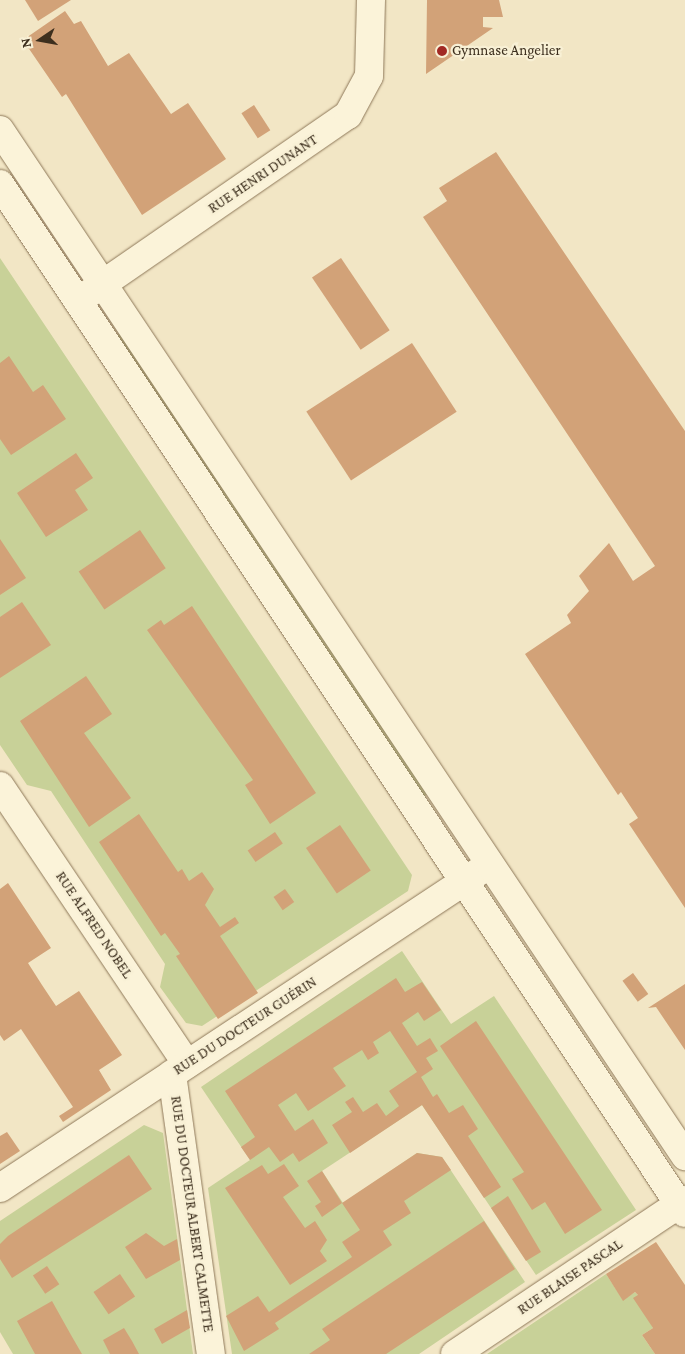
<!DOCTYPE html>
<meta charset="utf-8">
<style>
body{margin:0}
#map{position:relative;width:685px;height:1354px;overflow:hidden;background:#f2e6c5;font-family:"Crimson Pro",serif}
div>[style]{position:absolute}
.green>*{inset:0;background:#c8d198}
.building>*{inset:0;background:#d2a278;transform-origin:0 0}
.roads{filter:drop-shadow(0 0 1px #8e7859) drop-shadow(0 0 1px #8e7859)}
.minor>*{height:28px;margin:-14px;padding:0 14px;transform-origin:14px;border-radius:14px;background:#fbf3d9}
.secondary>*{height:28px;margin:-14px;padding:0 14px;transform-origin:14px;border-radius:14px;background:#fbf3d9}
.dots>*{width:14px;height:14px;translate:-50% -50%;box-sizing:border-box;border:2px solid #f8f0d5;border-radius:50%}
span{translate:-50% -50%;white-space:nowrap;text-align:center;line-height:1.15;-webkit-text-stroke:4.5px #f8f0d5;paint-order:stroke}
.poi-label{font-size:15px;color:#3d2f1e}
.left{translate:0 -50%;text-align:left}
.street-label{font-size:15px;color:#3d2f1e}
.north{position:absolute;left:15px;top:15px;width:50px;height:50px;-webkit-text-stroke:4px #f8f0d5;paint-order:stroke;rotate:258deg;font-size:14px;font-weight:700;line-height:20px;text-align:center;color:#3d2f1e}
.north::after{content:'';display:block;margin:auto;width:18px;height:22px;background:#3d2f1e;clip-path:polygon(50% 0,100% 100%,50% 72%,0 100%)}
</style>
<div id="map">
<div class="green">
<i style="clip-path:polygon(0 258px,412px 875px,408px 891px,202px 1026px,186px 1023px,160px 987px,165px 964px,51px 791px,27px 785px,0 745px)"></i>
<i style="clip-path:polygon(120px 334px,428px 794px,421px 798px,116px 335px)"></i>
<i style="clip-path:polygon(402px 951px,451px 1024px,494px 996px,636px 1210px,536px 1275px,422px 1105px,322px 1171px,343px 1203px,417px 1153px,442px 1157px,525px 1282px,419px 1354px,232px 1354px,208px 1188px,250px 1160px,201px 1087px)"></i>
<i style="clip-path:polygon(144px 1125px,163px 1133px,193px 1354px,13px 1354px,0 1332px,0 1221px)"></i>
<i style="clip-path:polygon(606px 1274px,623px 1300px,635px 1292px,638px 1295px,653px 1328px,642px 1335px,655px 1354px,487px 1354px)"></i>
</div>
<div class="building">
<i style="clip-path:polygon(25px 0,71px 0,38px 21px)"></i>
<i style="clip-path:polygon(427px 0,499px 0,503px 17px,483px 17px,483px 27px,493px 28px,426px 74px)"></i>
<i style="clip-path:polygon(65px 11px,74px 24px,81px 21px,108px 66px,129px 53px,171px 114px,188px 103px,226px 159px,142px 215px,66px 94px,62px 97px,23px 40px)"></i>
<i style="left:254px;top:105px;width:30px;height:15px;rotate:57deg"></i>
<i style="clip-path:polygon(496px 152px,685px 431px,685px 908px,629px 824px,638px 818px,621px 792px,618px 795px,525px 654px,571px 623px,567px 615px,589px 591px,579px 576px,609px 543px,633px 581px,655px 566px,423px 217px,447px 201px,439px 188px)"></i>
<i style="left:341px;top:258px;width:87px;height:35px;rotate:56deg"></i>
<i style="left:412px;top:343px;width:82px;height:126px;rotate:57deg"></i>
<i style="clip-path:polygon(9px 356px,33px 392px,43px 385px,66px 419px,11px 455px,0 439px,0 363px)"></i>
<i style="clip-path:polygon(76px 453px,93px 478px,75px 490px,88px 510px,46px 537px,17px 493px)"></i>
<i style="left:140px;top:530px;width:46px;height:74px;rotate:56deg"></i>
<i style="clip-path:polygon(0 539px,26px 578px,0 595px)"></i>
<i style="clip-path:polygon(22px 602px,51px 645px,0 678px,0 617px)"></i>
<i style="clip-path:polygon(192px 606px,316px 793px,270px 824px,245px 785px,253px 780px,147px 630px,161px 620px,164px 625px)"></i>
<i style="clip-path:polygon(86px 676px,112px 714px,84px 733px,131px 798px,89px 827px,20px 721px)"></i>
<i style="clip-path:polygon(139px 814px,178px 872px,182px 869px,189px 881px,202px 872px,214px 889px,205px 905px,220px 927px,235px 917px,239px 923px,220px 936px,258px 993px,218px 1019px,176px 956px,180px 954px,165px 933px,161px 936px,99px 842px)"></i>
<i style="left:340px;top:825px;width:55px;height:41px;rotate:56deg"></i>
<i style="left:275px;top:832px;width:14px;height:33px;rotate:56deg"></i>
<i style="clip-path:polygon(8px 883px,51px 948px,28px 963px,42px 985px,56px 1006px,79px 991px,122px 1055px,99px 1070px,111px 1090px,63px 1122px,59px 1116px,73px 1107px,21px 1029px,4px 1041px,0 1035px,0 889px)"></i>
<i style="left:285px;top:889px;width:16px;height:14px;rotate:55deg"></i>
<i style="left:633px;top:973px;width:26px;height:13px;rotate:54deg"></i>
<i style="clip-path:polygon(396px 978px,405px 992px,422px 982px,441px 1010px,424px 1021px,418px 1012px,402px 1023px,417px 1046px,430px 1038px,438px 1051px,426px 1058px,433px 1069px,421px 1077px,433px 1097px,437px 1094px,449px 1113px,463px 1105px,478px 1129px,468px 1136px,501px 1187px,484px 1198px,422px 1105px,350px 1153px,332px 1125px,352px 1112px,345px 1102px,353px 1097px,363px 1112px,377px 1103px,386px 1116px,399px 1106px,389px 1091px,417px 1072px,390px 1031px,373px 1042px,379px 1053px,368px 1060px,362px 1050px,333px 1068px,346px 1086px,308px 1111px,296px 1093px,278px 1105px,295px 1131px,313px 1119px,328px 1143px,299px 1162px,293px 1153px,280px 1162px,269px 1147px,250px 1160px,241px 1147px,255px 1137px,225px 1091px)"></i>
<i style="clip-path:polygon(685px 984px,685px 1050px,656px 1007px,648px 1008px)"></i>
<i style="clip-path:polygon(476px 1021px,602px 1210px,565px 1234px,545px 1202px,532px 1210px,512px 1179px,524px 1172px,440px 1046px)"></i>
<i style="clip-path:polygon(7px 1132px,20px 1151px,0 1164px,0 1136px)"></i>
<i style="clip-path:polygon(417px 1153px,442px 1157px,451px 1170px,404px 1201px,411px 1213px,383px 1231px,392px 1245px,275px 1323px,279px 1329px,244px 1351px,226px 1316px,258px 1296px,269px 1312px,352px 1257px,342px 1242px,360px 1230px,342px 1203px)"></i>
<i style="clip-path:polygon(129px 1155px,152px 1189px,12px 1278px,0 1259px,0 1244px,8px 1236px)"></i>
<i style="clip-path:polygon(284px 1164px,299px 1186px,283px 1197px,305px 1228px,315px 1221px,327px 1240px,320px 1251px,327px 1261px,290px 1285px,225px 1188px,262px 1165px,268px 1174px)"></i>
<i style="clip-path:polygon(322px 1171px,342px 1203px,322px 1217px,315px 1206px,321px 1202px,307px 1181px)"></i>
<i style="clip-path:polygon(508px 1196px,541px 1252px,526px 1261px,491px 1208px)"></i>
<i style="clip-path:polygon(484px 1221px,515px 1269px,386px 1354px,309px 1354px,330px 1340px,322px 1329px)"></i>
<i style="clip-path:polygon(146px 1233px,164px 1246px,177px 1239px,180px 1260px,146px 1279px,125px 1247px)"></i>
<i style="clip-path:polygon(656px 1242px,685px 1285px,685px 1354px,655px 1354px,642px 1335px,653px 1328px,633px 1298px,638px 1295px,635px 1292px,623px 1301px,606px 1274px)"></i>
<i style="left:47px;top:1266px;width:22px;height:17px;rotate:56deg"></i>
<i style="left:120px;top:1274px;width:27px;height:32px;rotate:56deg"></i>
<i style="clip-path:polygon(52px 1301px,71px 1335px,82px 1354px,35px 1354px,17px 1321px)"></i>
<i style="clip-path:polygon(187px 1310px,190px 1328px,162px 1344px,154px 1329px)"></i>
<i style="clip-path:polygon(124px 1328px,132px 1341px,139px 1354px,110px 1354px,103px 1340px)"></i>
</div>
<div class="roads">
<div class="minor">
<i style="left:78px;top:301px;width:328px;rotate:-34.6deg"></i>
<i style="left:348px;top:115px;width:44px;rotate:-61.7deg"></i>
<i style="left:369px;top:76px;width:76px;rotate:-88.5deg"></i>
<i style="left:0;top:786px;width:335px;rotate:56.1deg"></i>
<i style="left:172px;top:1074px;width:283px;rotate:82.1deg"></i>
<i style="left:0;top:1188px;width:586px;rotate:-33.45deg"></i>
<i style="left:455px;top:1354px;width:277px;rotate:-33.8deg"></i>
</div>
<div class="secondary">
<i style="left:0;top:130px;width:1234px;rotate:56.27deg"></i>
<i style="left:0;top:184px;width:1236px;rotate:56.35deg"></i>
</div>
</div>
<div class="dots">
<i style="left:442px;top:51px;background:#a22924"></i>
</div>
<div class="poi-label">
<span class="left" style="left:452px;top:51px">Gymnase Angelier</span>
</div>
<div class="street-label">
<span style="left:263px;top:174px;rotate:-34deg">RUE HENRI DUNANT</span>
<span style="left:94px;top:925px;rotate:56deg">RUE ALFRED NOBEL</span>
<span style="left:245px;top:1026px;rotate:-33deg">RUE DU DOCTEUR GUÉRIN</span>
<span style="left:192px;top:1214px;rotate:82deg">RUE DU DOCTEUR ALBERT CALMETTE</span>
<span style="left:570px;top:1277px;rotate:-34deg">RUE BLAISE PASCAL</span>
</div>
<div class="north">N</div>
</div>
